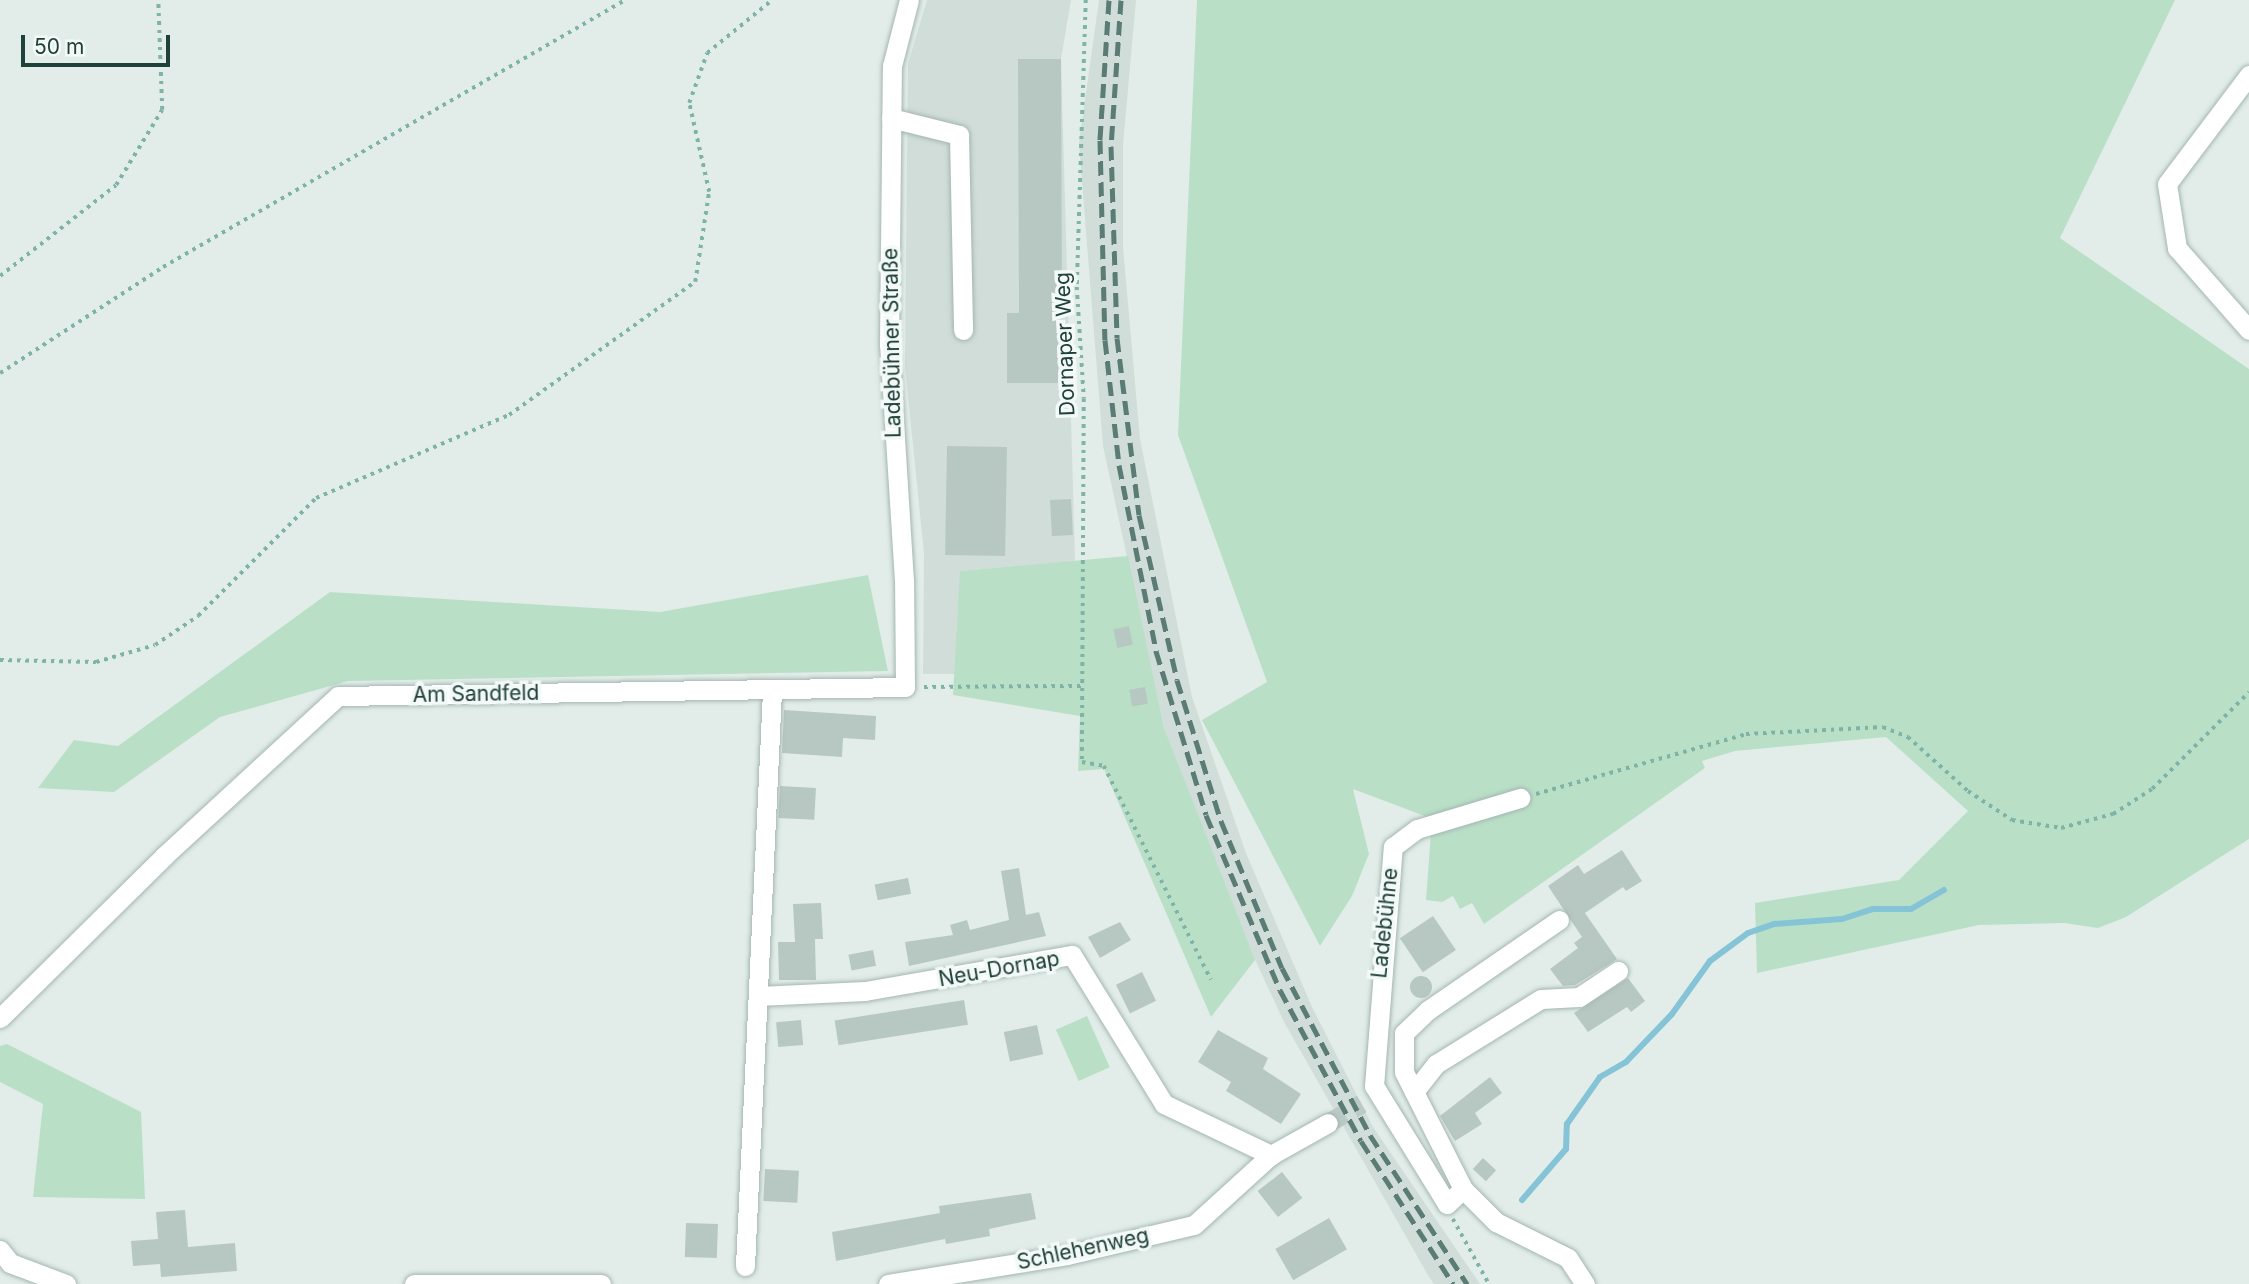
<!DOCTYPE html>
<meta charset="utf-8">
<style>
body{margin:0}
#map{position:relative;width:2249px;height:1284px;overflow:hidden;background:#e2ede9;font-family:Inter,sans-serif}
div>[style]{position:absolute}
.built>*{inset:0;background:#d0ddd8}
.green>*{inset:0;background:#b9e0c7;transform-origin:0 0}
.stream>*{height:6px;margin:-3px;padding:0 3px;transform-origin:3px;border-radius:3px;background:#85c3d7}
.building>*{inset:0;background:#b7c8c2;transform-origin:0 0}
.round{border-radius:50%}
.minor-tunnel>*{height:19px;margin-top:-9.5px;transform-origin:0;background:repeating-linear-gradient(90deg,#bbcac6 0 19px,transparent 0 29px)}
.path>*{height:3.5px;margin-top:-1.75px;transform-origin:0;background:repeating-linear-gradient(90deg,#7fb3a7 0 3.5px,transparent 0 8.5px)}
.roads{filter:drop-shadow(0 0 2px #a4b6b1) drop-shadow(0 0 2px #a4b6b1)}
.minor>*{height:19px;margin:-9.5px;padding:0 9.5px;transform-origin:9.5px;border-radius:9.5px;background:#fff}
.rail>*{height:5px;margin-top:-2.5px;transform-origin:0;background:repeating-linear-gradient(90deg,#5b7b75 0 14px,transparent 0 21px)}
span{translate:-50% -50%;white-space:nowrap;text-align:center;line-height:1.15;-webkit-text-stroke:7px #f2f9f6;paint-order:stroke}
.street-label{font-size:21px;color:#20403a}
.scale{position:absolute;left:21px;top:35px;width:149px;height:32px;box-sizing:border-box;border:4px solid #20403a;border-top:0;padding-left:9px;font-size:21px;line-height:24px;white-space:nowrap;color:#20403a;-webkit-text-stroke:5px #f2f9f6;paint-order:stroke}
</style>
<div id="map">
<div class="built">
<i style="clip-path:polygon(927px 0,1071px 0,1061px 59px,1075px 561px,961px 571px,955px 674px,923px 674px,924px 554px,905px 366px,908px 64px)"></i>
<i style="clip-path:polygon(1099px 0,1136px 0,1123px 145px,1123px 247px,1140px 439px,1192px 697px,1246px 853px,1312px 1007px,1373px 1127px,1480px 1284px,1434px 1284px,1429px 1277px,1284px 1022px,1231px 908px,1164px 728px,1103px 446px,1079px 143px)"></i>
</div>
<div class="green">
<i style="clip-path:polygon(1197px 0,2175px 0,2060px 238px,2249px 369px,2249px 839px,2126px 917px,2098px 928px,2064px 923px,1979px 925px,1757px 973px,1755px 903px,1899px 880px,1968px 811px,1886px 737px,1735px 751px,1702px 761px,1705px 768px,1484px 924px,1472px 903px,1460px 909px,1453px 896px,1442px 902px,1426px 900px,1431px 832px,1446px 824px,1353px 789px,1369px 854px,1352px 896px,1320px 946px,1202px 720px,1267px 682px,1178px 435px)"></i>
<i style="clip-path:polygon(1128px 556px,1164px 728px,1255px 960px,1211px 1017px,1104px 769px,1078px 771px,1080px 716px,953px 695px,960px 571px)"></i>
<i style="clip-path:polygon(868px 575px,888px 671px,348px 681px,220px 717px,114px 792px,38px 788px,74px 740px,118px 746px,330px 592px,660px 612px)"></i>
<i style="left:1087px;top:1016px;width:56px;height:34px;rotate:66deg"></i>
<i style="clip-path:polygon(7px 1044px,141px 1112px,145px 1199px,33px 1197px,43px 1104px,0 1082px,0 1046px)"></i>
</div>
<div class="stream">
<i style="left:1522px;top:1200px;width:67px;rotate:-49.2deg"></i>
<i style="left:1566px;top:1149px;width:25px;rotate:-88deg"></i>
<i style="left:1567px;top:1124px;width:57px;rotate:-54.9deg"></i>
<i style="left:1600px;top:1077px;width:30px;rotate:-30deg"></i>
<i style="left:1626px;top:1062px;width:66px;rotate:-46.2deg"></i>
<i style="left:1672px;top:1014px;width:65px;rotate:-54.4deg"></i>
<i style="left:1710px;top:961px;width:47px;rotate:-36.4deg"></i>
<i style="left:1748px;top:933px;width:28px;rotate:-19deg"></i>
<i style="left:1774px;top:924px;width:68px;rotate:-4.2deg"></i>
<i style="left:1842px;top:919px;width:33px;rotate:-18deg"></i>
<i style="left:1873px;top:909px;width:38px"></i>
<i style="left:1911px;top:909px;width:38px;rotate:-30deg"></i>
</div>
<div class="building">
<i style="clip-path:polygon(1018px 59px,1061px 59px,1062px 307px,1058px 307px,1058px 383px,1007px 383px,1007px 313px,1019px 313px)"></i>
<i style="left:947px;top:446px;width:60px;height:109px;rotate:1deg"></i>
<i style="left:1071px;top:499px;width:36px;height:21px;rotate:87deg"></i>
<i style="left:1129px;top:626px;width:19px;height:16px;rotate:78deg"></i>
<i style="left:1145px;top:687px;width:17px;height:16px;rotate:80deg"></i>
<i style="clip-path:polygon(784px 710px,876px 716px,875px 740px,843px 738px,842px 757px,782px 753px)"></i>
<i style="left:780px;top:786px;width:36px;height:32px;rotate:3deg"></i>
<i style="clip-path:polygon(1622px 850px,1642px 881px,1626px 891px,1623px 887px,1585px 913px,1617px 959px,1575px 985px,1563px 986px,1550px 969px,1578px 948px,1574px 943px,1582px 937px,1548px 886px,1578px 865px,1584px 874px)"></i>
<i style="clip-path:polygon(1019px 868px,1026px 915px,1039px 912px,1046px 936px,909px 966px,905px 942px,953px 935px,950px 925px,967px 920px,970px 930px,1009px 920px,1001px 871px)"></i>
<i style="left:908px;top:878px;width:16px;height:34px;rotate:79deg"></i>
<i style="clip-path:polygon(821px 903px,823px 939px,815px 939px,816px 980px,779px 980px,778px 942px,795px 942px,793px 904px)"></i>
<i style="left:1433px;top:916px;width:41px;height:40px;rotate:56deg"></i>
<i style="clip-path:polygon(1120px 922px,1131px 940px,1100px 958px,1088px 937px)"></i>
<i style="left:873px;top:950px;width:16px;height:25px;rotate:79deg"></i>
<i style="left:1142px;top:972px;width:32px;height:29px;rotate:64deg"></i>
<i class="round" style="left:1410px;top:976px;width:22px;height:22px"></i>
<i style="clip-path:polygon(1628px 978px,1645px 1001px,1631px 1012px,1627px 1007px,1588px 1032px,1574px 1013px)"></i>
<i style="left:964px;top:1000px;width:25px;height:131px;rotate:81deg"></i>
<i style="left:801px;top:1020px;width:25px;height:25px;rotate:85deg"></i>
<i style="left:1037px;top:1025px;width:30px;height:34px;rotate:78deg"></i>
<i style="clip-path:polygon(1218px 1030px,1268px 1058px,1263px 1069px,1301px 1094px,1281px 1124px,1226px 1091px,1231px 1082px,1198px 1062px)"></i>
<i style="clip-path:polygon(1490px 1077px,1502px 1093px,1475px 1113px,1482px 1124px,1455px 1141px,1440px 1116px)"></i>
<i style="left:1483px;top:1158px;width:18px;height:15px;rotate:43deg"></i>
<i style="left:765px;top:1169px;width:34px;height:32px;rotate:3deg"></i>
<i style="left:1282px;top:1172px;width:33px;height:31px;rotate:52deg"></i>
<i style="clip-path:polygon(1031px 1193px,1036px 1219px,989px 1229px,990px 1236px,946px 1244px,945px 1239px,836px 1261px,832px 1232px,940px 1213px,939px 1206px)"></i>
<i style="clip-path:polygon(185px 1210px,188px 1247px,235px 1243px,237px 1271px,161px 1277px,160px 1264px,133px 1266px,131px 1241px,158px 1239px,156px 1212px)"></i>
<i style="left:1329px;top:1218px;width:36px;height:62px;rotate:60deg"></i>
<i style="left:686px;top:1223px;width:32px;height:34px;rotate:2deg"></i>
</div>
<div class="minor-tunnel">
<i style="left:1328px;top:1123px;width:39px;rotate:-30deg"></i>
</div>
<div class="path">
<i style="left:1086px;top:0;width:287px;rotate:91.8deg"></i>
<i style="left:1077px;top:287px;width:112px;rotate:86.4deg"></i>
<i style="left:1084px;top:399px;width:363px;rotate:90.3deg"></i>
<i style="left:1082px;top:762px;width:22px;rotate:10deg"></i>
<i style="left:1104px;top:766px;width:239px;rotate:63.4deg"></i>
<i style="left:0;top:276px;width:147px;rotate:-38.1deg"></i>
<i style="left:116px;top:185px;width:88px;rotate:-58.5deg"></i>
<i style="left:162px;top:110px;width:110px;rotate:-92.1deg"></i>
<i style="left:0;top:373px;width:194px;rotate:-33deg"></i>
<i style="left:163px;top:267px;width:534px;rotate:-30.02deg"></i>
<i style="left:0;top:660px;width:96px;rotate:1.2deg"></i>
<i style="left:96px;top:662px;width:61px;rotate:-16.1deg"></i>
<i style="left:155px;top:645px;width:52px;rotate:-34deg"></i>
<i style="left:198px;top:616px;width:167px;rotate:-45deg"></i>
<i style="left:316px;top:498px;width:210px;rotate:-23.3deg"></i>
<i style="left:509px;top:415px;width:229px;rotate:-35.6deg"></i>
<i style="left:695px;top:282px;width:91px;rotate:-81.2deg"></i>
<i style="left:709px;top:192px;width:91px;rotate:-102.7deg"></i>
<i style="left:689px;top:103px;width:53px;rotate:-70.2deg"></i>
<i style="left:707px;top:53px;width:84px;rotate:-39.2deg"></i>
<i style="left:924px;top:687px;width:157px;rotate:-0.4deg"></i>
<i style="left:1536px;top:794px;width:218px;rotate:-15.9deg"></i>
<i style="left:1746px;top:734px;width:137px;rotate:-2.9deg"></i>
<i style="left:1883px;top:727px;width:27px;rotate:22deg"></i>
<i style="left:1908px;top:737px;width:81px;rotate:42deg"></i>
<i style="left:1968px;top:791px;width:53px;rotate:33.4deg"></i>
<i style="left:2012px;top:820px;width:50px;rotate:9.3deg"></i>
<i style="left:2061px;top:828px;width:54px;rotate:-15.1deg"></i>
<i style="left:2113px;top:814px;width:46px;rotate:-32.7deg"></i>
<i style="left:2152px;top:789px;width:137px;rotate:-45deg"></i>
<i style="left:1453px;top:1219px;width:74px;rotate:61deg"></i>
</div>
<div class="roads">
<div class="minor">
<i style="left:2249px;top:75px;width:136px;rotate:127deg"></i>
<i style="left:2167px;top:184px;width:65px;rotate:81.1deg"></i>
<i style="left:2177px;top:248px;width:109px;rotate:48.7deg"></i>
<i style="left:891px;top:118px;width:70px;rotate:14deg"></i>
<i style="left:959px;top:135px;width:195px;rotate:88.8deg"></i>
<i style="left:1559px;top:920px;width:159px;rotate:145.5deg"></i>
<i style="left:1428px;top:1010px;width:33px;rotate:136deg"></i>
<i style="left:1404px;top:1033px;width:39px;rotate:90deg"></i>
<i style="left:1404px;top:1072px;width:131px;rotate:63.2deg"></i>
<i style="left:1463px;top:1189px;width:47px;rotate:45deg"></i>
<i style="left:1496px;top:1222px;width:80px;rotate:26.6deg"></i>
<i style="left:1568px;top:1258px;width:31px;rotate:57deg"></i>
<i style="left:758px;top:996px;width:107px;rotate:-2.7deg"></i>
<i style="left:865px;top:991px;width:210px;rotate:-9.9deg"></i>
<i style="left:1072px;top:955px;width:175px;rotate:58.3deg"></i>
<i style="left:1164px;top:1104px;width:119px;rotate:25.5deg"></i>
<i style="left:0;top:1018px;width:231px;rotate:-44.6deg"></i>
<i style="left:164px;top:856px;width:236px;rotate:-42.6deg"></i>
<i style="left:338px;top:696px;width:567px;rotate:-0.91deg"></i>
<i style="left:905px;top:687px;width:106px;rotate:-90.5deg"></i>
<i style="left:904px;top:581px;width:236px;rotate:-93.6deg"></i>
<i style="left:889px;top:345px;width:279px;rotate:-89.4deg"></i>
<i style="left:892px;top:66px;width:68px;rotate:-75.6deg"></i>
<i style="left:1414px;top:1092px;width:36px;rotate:-52deg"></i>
<i style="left:1436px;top:1064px;width:123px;rotate:-31.8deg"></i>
<i style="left:1541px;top:999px;width:38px;rotate:-3deg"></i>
<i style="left:1579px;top:997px;width:47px;rotate:-33.7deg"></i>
<i style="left:1463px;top:1189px;width:22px;rotate:137deg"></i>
<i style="left:1447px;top:1204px;width:139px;rotate:-121.7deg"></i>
<i style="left:1374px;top:1086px;width:240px;rotate:-85.5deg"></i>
<i style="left:1393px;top:847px;width:30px;rotate:-37deg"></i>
<i style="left:1417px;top:829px;width:108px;rotate:-16.8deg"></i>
<i style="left:0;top:1250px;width:16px;rotate:52deg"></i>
<i style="left:10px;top:1263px;width:60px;rotate:20.6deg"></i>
<i style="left:745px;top:1266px;width:576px;rotate:-87.31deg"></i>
<i style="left:414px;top:1284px;width:187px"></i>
<i style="left:888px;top:1284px;width:181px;rotate:-9.2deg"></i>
<i style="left:1067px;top:1255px;width:130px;rotate:-13.3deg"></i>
<i style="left:1194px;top:1225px;width:104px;rotate:-42.3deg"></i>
<i style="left:1271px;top:1155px;width:65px;rotate:-29.3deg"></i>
</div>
</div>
<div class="rail">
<i style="left:1109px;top:0;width:140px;rotate:93.7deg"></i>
<i style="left:1100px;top:140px;width:200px;rotate:88.6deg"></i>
<i style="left:1105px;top:340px;width:126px;rotate:83.6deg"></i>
<i style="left:1119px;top:465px;width:190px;rotate:78.7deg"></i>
<i style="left:1156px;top:651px;width:171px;rotate:73deg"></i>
<i style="left:1206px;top:815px;width:190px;rotate:67.1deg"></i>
<i style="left:1280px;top:990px;width:171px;rotate:61.8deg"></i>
<i style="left:1361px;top:1141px;width:170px;rotate:57.2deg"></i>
<i style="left:1121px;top:0;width:146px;rotate:93.9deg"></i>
<i style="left:1111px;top:146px;width:192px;rotate:88.2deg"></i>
<i style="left:1117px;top:338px;width:178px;rotate:82.9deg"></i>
<i style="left:1139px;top:515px;width:169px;rotate:77deg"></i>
<i style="left:1177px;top:680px;width:148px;rotate:72.7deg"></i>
<i style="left:1221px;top:821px;width:159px;rotate:67.5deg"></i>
<i style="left:1282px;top:968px;width:189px;rotate:62.2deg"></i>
<i style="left:1370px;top:1135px;width:178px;rotate:56.9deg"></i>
</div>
<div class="street-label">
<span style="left:892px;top:343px;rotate:-91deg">Ladebühner Straße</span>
<span style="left:1065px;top:344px;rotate:-92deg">Dornaper Weg</span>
<span style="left:476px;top:694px;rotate:-1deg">Am Sandfeld</span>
<span style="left:1385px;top:923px;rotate:-84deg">Ladebühne</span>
<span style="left:999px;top:969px;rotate:-10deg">Neu-Dornap</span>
<span style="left:1083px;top:1249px;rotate:-12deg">Schlehenweg</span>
</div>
<div class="scale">50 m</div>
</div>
